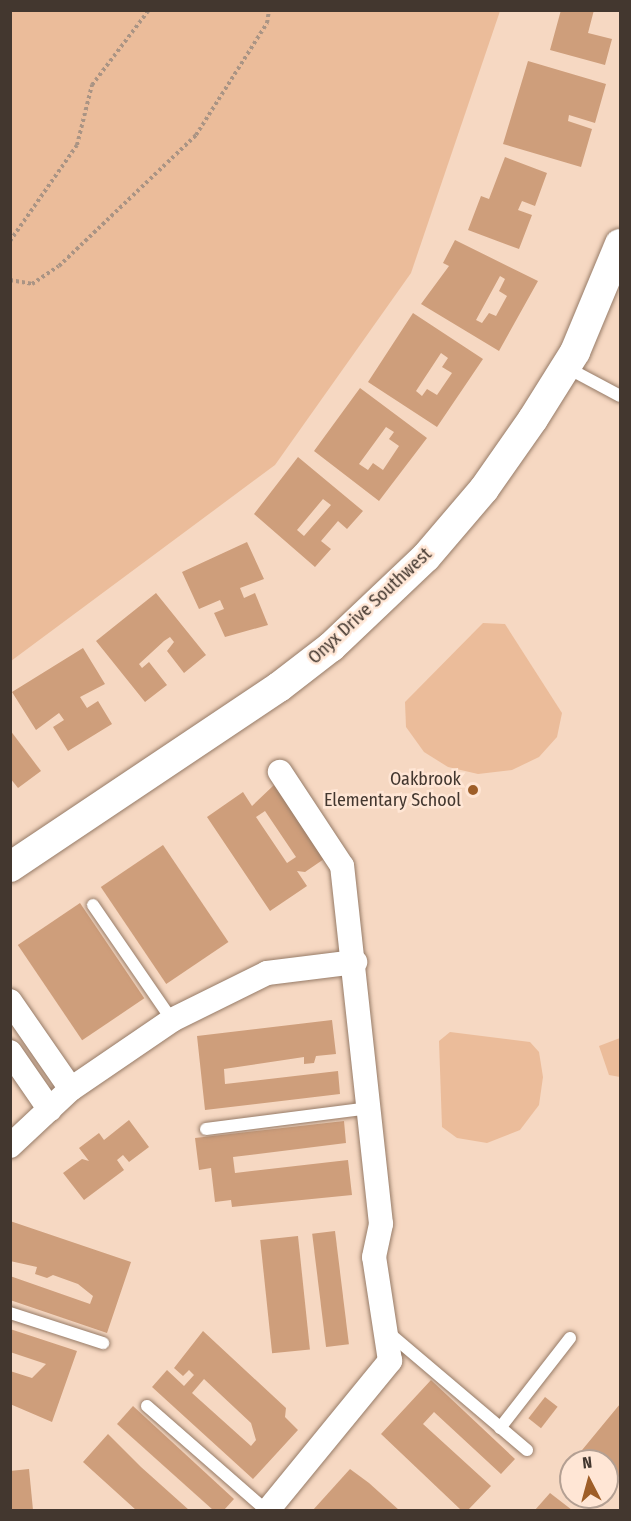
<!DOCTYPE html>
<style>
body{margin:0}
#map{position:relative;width:631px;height:1521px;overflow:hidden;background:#f6d8c2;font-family:"Fira Sans Condensed",sans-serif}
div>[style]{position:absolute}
.green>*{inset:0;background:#ebbc9a}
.building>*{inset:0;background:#ce9e7b;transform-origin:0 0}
.path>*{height:4px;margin-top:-2px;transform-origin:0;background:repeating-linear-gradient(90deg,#aa9484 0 3px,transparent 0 6px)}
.roads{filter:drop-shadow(0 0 2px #967b67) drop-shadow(0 0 2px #967b67)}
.service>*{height:12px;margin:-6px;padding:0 6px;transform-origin:6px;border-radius:6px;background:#fff}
.minor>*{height:24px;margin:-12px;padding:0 12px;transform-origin:12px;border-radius:12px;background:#fff}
.tertiary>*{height:30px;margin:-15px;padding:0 15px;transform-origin:15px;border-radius:15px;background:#fff}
.dots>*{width:16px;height:16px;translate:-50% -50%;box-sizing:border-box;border:3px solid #ffe6d5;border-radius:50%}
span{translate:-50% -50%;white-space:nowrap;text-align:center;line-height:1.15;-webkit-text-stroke:5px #ffe6d5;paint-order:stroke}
.street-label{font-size:18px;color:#43372f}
.poi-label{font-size:18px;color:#43372f}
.right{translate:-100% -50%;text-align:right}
.frame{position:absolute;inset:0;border:12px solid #43372f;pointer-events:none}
.north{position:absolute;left:559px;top:1449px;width:60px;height:60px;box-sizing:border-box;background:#ffe6d5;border:2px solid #b4a093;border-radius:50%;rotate:354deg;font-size:16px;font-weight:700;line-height:24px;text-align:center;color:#43372f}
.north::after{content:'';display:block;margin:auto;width:21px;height:27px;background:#9e5e28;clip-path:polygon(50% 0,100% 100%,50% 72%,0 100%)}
</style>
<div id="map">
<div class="green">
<i style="clip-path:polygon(11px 10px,500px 11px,411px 273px,275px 465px,11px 661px)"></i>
<i style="clip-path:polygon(483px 623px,505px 624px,562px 713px,557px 737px,539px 757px,512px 770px,478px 774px,448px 767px,424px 752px,406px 727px,405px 702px)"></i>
<i style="clip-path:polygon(450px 1032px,530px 1042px,539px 1052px,543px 1077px,539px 1105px,520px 1130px,487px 1143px,457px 1138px,442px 1127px,439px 1041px)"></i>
<i style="clip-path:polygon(620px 1038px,620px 1077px,609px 1075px,599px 1046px)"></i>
</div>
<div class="building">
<i style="clip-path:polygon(561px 10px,594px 10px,588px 33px,612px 39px,605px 65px,550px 50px)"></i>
<i style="clip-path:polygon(528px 61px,606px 84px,595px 123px,569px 115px,568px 121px,592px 129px,581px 167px,503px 144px)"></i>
<i style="clip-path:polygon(505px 157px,547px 173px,535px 206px,522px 201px,518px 210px,532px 215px,519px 249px,468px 230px,481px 196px,489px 199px)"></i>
<i style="clip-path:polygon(evenodd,455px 240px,538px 281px,499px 351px,421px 304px,449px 266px,443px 263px,455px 240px,500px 276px,505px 279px,499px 291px,507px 296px,496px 316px,489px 313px,482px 323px,476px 320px,500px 276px)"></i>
<i style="clip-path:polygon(evenodd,413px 313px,483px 359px,437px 427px,368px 382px,413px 313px,441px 353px,448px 358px,442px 367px,452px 373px,437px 395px,427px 389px,422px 396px,416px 391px,441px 353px)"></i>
<i style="clip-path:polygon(evenodd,360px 388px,427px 438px,379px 501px,314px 451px,360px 388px,386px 427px,394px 432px,389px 439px,399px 446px,383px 470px,373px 463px,368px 470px,359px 464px,386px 427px)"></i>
<i style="clip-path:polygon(evenodd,298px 457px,363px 511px,347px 529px,338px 521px,321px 541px,331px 549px,315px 567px,254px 514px,298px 457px,323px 499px,331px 505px,304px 536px,297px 530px,323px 499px)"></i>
<i style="clip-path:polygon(247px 542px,264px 579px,240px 588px,244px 598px,255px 593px,268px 625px,225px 637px,214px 613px,224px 609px,220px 600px,199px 609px,182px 572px)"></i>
<i style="clip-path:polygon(156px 593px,206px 655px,184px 673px,167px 651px,174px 642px,170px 637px,164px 641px,139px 664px,142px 668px,149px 662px,167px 685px,145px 702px,96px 641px)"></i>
<i style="clip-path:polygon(83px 648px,105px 684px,80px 697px,87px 708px,98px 701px,112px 724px,68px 751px,53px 727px,64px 720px,59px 713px,36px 730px,12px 692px)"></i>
<i style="clip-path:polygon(10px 730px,41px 771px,18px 788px,10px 778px)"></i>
<i style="clip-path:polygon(evenodd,274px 785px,324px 859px,305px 872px,297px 871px,307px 886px,270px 911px,207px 817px,243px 792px,252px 806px,274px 785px,265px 811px,296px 857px,287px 863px,256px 817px,265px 811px)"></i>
<i style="left:163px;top:845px;width:117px;height:75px;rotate:56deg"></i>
<i style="left:80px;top:903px;width:115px;height:75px;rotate:56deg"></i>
<i style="clip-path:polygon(332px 1020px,336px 1054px,316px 1056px,314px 1063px,304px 1064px,304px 1057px,224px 1069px,225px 1084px,338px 1071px,340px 1094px,205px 1110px,197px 1036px)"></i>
<i style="clip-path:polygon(129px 1120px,149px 1147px,129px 1162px,123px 1155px,117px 1160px,124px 1170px,84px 1200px,63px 1173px,82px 1159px,89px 1161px,79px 1148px,99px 1133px,104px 1140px)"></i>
<i style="clip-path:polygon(344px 1121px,346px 1143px,233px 1157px,235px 1173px,348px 1160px,352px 1195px,232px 1207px,231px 1200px,215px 1202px,211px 1168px,199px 1170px,195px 1138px)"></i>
<i style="clip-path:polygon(10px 1221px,131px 1262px,107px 1333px,10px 1300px,10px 1276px,90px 1304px,93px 1296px,78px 1284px,53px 1275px,47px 1278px,35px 1274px,37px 1267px,10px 1261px)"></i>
<i style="left:335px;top:1231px;width:114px;height:23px;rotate:83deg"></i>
<i style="left:298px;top:1236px;width:114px;height:38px;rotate:84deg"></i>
<i style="clip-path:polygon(10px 1329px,77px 1351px,52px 1422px,10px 1404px,10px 1371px,32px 1378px,46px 1364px,10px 1352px)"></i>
<i style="clip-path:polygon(evenodd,203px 1331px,286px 1408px,285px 1417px,298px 1430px,253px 1479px,152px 1387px,167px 1370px,184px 1386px,194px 1375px,189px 1370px,183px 1376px,174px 1368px,203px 1331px,204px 1379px,251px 1423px,256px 1440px,251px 1446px,192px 1393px,204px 1379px)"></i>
<i style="clip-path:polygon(431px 1380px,515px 1459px,501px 1474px,434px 1412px,423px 1424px,491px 1486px,468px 1510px,461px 1510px,381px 1434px)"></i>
<i style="left:545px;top:1397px;width:16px;height:27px;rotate:38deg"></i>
<i style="clip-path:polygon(620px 1404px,620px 1475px,607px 1491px,607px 1461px,573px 1461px)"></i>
<i style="clip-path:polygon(133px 1406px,234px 1499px,224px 1510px,213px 1510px,117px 1424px)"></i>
<i style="clip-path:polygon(108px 1434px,141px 1467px,189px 1510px,136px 1510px,83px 1462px)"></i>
<i style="clip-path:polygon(29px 1469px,33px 1510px,10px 1510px,10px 1471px)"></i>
<i style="clip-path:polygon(350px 1469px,369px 1483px,399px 1510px,313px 1510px)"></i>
<i style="clip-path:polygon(550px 1493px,572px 1510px,535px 1510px)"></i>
</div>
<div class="path">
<i style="left:10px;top:241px;width:117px;rotate:-55.1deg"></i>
<i style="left:77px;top:145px;width:62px;rotate:-76deg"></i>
<i style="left:92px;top:85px;width:94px;rotate:-52.8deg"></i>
<i style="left:10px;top:280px;width:22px;rotate:10deg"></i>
<i style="left:32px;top:284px;width:32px;rotate:-34deg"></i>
<i style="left:59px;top:266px;width:190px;rotate:-43.7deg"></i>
<i style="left:196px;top:135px;width:133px;rotate:-57.6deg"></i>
<i style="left:267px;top:23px;width:13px;rotate:-81deg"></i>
</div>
<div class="roads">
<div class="service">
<i style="left:566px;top:367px;width:61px;rotate:28.2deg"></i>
<i style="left:93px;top:905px;width:140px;rotate:55.5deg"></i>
<i style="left:206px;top:1129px;width:165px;rotate:-7.3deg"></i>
<i style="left:10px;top:1313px;width:98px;rotate:17.9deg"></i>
<i style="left:389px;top:1333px;width:181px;rotate:40.3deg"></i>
<i style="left:147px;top:1406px;width:158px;rotate:41.2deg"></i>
<i style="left:500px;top:1428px;width:114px;rotate:-52.1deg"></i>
</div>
<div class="minor">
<i style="left:10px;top:1001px;width:107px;rotate:55.3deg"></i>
<i style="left:10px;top:1052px;width:70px;rotate:55.4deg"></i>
<i style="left:10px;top:1146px;width:83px;rotate:-43.1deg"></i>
<i style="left:71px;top:1089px;width:122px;rotate:-34.3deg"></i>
<i style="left:172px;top:1020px;width:106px;rotate:-26.3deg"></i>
<i style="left:267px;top:973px;width:89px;rotate:-7.1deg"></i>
<i style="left:268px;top:1510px;width:193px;rotate:-50.7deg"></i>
<i style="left:390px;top:1361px;width:105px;rotate:-98.7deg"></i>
<i style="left:374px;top:1257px;width:34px;rotate:-78deg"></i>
<i style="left:381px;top:1224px;width:360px;rotate:-96.2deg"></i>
<i style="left:342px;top:866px;width:113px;rotate:-123.4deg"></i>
</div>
<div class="tertiary">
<i style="left:10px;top:867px;width:324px;rotate:-33.8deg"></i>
<i style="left:279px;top:687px;width:66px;rotate:-37.6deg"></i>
<i style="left:331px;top:647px;width:131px;rotate:-43.5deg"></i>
<i style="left:426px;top:557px;width:89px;rotate:-49.5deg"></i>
<i style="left:484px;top:489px;width:85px;rotate:-55deg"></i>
<i style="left:533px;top:419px;width:79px;rotate:-57.9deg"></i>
<i style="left:575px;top:352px;width:117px;rotate:-67.4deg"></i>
</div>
</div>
<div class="dots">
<i style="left:473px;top:790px;background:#9e5e28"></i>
</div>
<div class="street-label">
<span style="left:370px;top:606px;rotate:-43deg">Onyx Drive Southwest</span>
</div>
<div class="poi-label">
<span class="right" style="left:461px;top:790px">Oakbrook<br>Elementary School</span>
</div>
<div class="frame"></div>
<div class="north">N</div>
</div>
